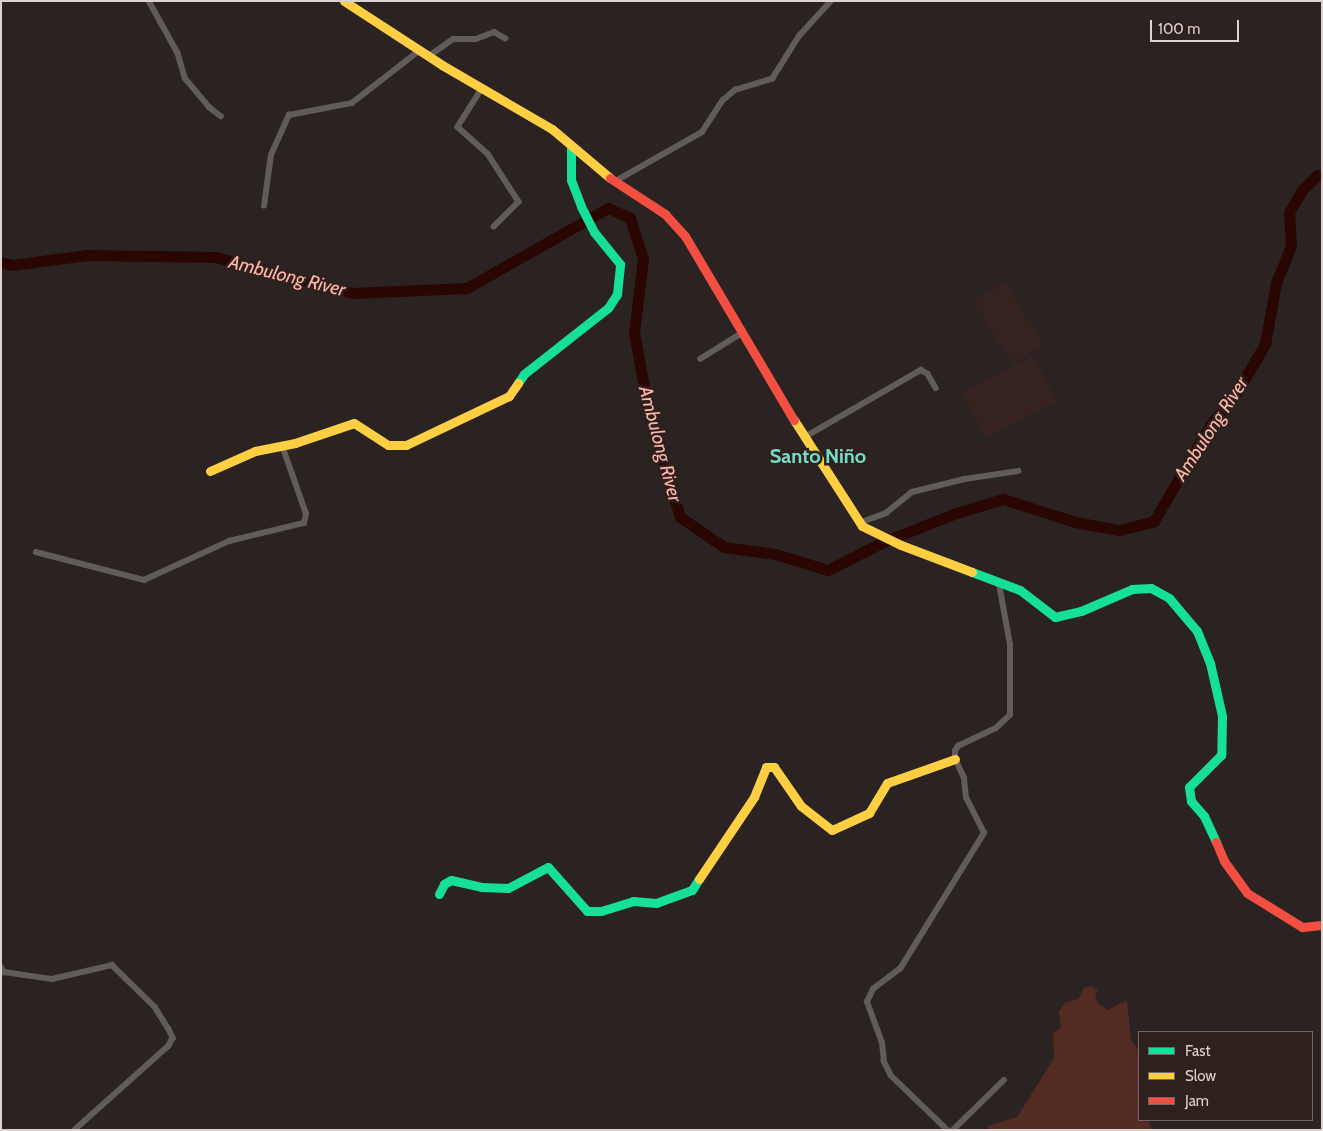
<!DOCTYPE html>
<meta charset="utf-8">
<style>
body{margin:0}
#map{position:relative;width:1323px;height:1131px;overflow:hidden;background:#2a2321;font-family:Cabin,sans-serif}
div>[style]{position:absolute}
.built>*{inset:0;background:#36231f;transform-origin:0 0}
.green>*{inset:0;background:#542b23}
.river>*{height:11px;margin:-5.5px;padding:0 5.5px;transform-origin:5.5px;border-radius:5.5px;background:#2a0603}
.street>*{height:5.5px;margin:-2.75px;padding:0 2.75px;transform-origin:2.75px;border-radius:2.75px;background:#605c5b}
.fast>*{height:9px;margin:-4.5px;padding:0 4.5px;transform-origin:4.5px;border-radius:4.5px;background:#16e098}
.slow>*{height:9px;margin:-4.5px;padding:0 4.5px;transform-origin:4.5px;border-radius:4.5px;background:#ffcf43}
.jam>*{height:9px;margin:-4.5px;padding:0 4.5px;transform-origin:4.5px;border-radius:4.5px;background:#f24e42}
span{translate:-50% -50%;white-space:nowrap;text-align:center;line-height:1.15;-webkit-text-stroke:5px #2e201d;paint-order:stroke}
.water-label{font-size:19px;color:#ffb7a9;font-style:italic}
.quarter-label{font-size:20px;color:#76dbc6;font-weight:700}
.frame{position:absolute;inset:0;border:2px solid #dcd2d0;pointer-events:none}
.legend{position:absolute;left:1138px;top:1031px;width:175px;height:90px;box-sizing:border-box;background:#2e201d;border:1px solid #746765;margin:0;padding:6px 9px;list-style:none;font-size:15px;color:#dcd2d0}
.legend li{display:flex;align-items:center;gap:10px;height:25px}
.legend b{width:25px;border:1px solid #746765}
.scale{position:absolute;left:1150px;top:20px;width:89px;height:22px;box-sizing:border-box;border:2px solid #dcd2d0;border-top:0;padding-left:6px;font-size:15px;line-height:18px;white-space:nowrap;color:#dcd2d0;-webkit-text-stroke:4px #2e201d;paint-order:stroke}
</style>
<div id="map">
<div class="built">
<i style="left:1004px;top:282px;width:74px;height:37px;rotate:57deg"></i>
<i style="left:1034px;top:356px;width:51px;height:80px;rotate:63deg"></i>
</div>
<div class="green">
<i style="clip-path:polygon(1092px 986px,1098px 990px,1095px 994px,1098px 1003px,1108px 1010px,1127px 1000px,1131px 1040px,1139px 1051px,1139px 1120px,1148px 1120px,1152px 1129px,988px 1130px,988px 1126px,1017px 1117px,1054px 1058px,1053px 1033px,1061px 1028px,1059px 1011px,1066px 1002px,1078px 999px,1084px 988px)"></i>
</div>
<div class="river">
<i style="left:1px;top:262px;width:11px;rotate:15deg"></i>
<i style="left:12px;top:265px;width:76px;rotate:-7.6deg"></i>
<i style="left:87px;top:255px;width:128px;rotate:0.9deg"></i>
<i style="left:215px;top:257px;width:143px;rotate:14.6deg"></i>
<i style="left:353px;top:293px;width:114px;rotate:-2.5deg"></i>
<i style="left:467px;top:288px;width:162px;rotate:-29.6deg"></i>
<i style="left:608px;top:208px;width:24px;rotate:24deg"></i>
<i style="left:630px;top:218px;width:43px;rotate:72.4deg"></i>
<i style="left:643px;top:259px;width:74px;rotate:97deg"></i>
<i style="left:634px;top:332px;width:84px;rotate:79.8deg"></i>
<i style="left:649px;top:415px;width:107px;rotate:73.1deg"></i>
<i style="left:680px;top:517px;width:53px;rotate:34.3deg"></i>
<i style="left:724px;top:547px;width:51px;rotate:7.8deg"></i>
<i style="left:775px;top:554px;width:55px;rotate:16.8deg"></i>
<i style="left:828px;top:570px;width:62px;rotate:-27deg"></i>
<i style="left:883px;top:542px;width:79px;rotate:-21.7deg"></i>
<i style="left:956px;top:513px;width:49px;rotate:-16.6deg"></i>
<i style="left:1003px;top:499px;width:76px;rotate:17.7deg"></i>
<i style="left:1075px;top:522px;width:45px;rotate:10.3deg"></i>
<i style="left:1119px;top:530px;width:36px;rotate:-14deg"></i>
<i style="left:1154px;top:521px;width:111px;rotate:-59.7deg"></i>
<i style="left:1210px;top:425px;width:43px;rotate:-50.7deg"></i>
<i style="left:1237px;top:392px;width:56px;rotate:-59.7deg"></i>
<i style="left:1265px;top:344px;width:62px;rotate:-79.8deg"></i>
<i style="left:1276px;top:283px;width:40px;rotate:-68deg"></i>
<i style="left:1291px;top:246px;width:34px;rotate:-93deg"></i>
<i style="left:1289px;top:212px;width:26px;rotate:-59deg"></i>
<i style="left:1302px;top:190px;width:21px;rotate:-45deg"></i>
<i style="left:1317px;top:175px;width:5px"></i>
</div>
<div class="street">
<i style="left:149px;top:1px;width:60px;rotate:60.9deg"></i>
<i style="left:178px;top:53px;width:26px;rotate:74deg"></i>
<i style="left:185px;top:78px;width:38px;rotate:50deg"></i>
<i style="left:209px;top:107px;width:15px;rotate:37deg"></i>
<i style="left:429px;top:56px;width:29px;rotate:-35deg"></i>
<i style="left:453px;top:39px;width:23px"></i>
<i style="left:476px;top:39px;width:19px;rotate:-21deg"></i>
<i style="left:494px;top:32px;width:13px;rotate:29deg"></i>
<i style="left:482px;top:89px;width:45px;rotate:122.3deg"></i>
<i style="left:458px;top:127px;width:40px;rotate:42deg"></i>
<i style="left:488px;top:154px;width:57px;rotate:57.1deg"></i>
<i style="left:519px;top:202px;width:35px;rotate:135deg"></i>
<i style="left:614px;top:182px;width:101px;rotate:-29.6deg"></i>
<i style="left:702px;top:132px;width:38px;rotate:-57deg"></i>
<i style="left:723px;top:100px;width:16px;rotate:-40deg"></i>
<i style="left:735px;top:90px;width:39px;rotate:-17deg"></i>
<i style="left:772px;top:79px;width:51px;rotate:-57.9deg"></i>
<i style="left:799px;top:36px;width:47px;rotate:-47.6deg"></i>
<i style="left:264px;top:206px;width:51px;rotate:-82.2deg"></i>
<i style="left:271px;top:155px;width:44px;rotate:-65.8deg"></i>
<i style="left:289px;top:115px;width:64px;rotate:-10.8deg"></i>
<i style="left:352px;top:103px;width:86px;rotate:-37.9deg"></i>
<i style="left:700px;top:359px;width:49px;rotate:-31.8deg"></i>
<i style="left:805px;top:437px;width:134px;rotate:-30deg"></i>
<i style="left:921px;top:370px;width:8px;rotate:30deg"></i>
<i style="left:928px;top:374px;width:16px;rotate:60deg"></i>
<i style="left:859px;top:523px;width:29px;rotate:-20deg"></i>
<i style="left:886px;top:513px;width:33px;rotate:-39deg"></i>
<i style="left:912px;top:492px;width:55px;rotate:-13.8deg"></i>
<i style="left:965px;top:479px;width:54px;rotate:-8.6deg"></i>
<i style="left:36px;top:552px;width:112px;rotate:14.5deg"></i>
<i style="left:144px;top:580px;width:94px;rotate:-24.6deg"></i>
<i style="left:229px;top:541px;width:77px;rotate:-13.5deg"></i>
<i style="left:304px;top:523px;width:9px;rotate:-77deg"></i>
<i style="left:306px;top:514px;width:72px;rotate:-109.4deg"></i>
<i style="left:1px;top:967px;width:6px;rotate:59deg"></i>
<i style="left:4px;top:972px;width:49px;rotate:8.3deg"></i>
<i style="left:52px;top:979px;width:62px;rotate:-13.1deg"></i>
<i style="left:112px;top:965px;width:60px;rotate:44.3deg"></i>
<i style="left:155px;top:1007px;width:26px;rotate:58deg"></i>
<i style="left:169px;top:1029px;width:10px;rotate:66deg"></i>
<i style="left:173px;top:1038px;width:9px;rotate:117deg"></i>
<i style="left:169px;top:1046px;width:126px;rotate:138.2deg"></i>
<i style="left:947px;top:1130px;width:78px;rotate:-136deg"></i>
<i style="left:891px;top:1076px;width:16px;rotate:-117deg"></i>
<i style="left:884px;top:1062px;width:19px;rotate:-96deg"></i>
<i style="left:882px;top:1043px;width:44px;rotate:-110.1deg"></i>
<i style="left:867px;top:1002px;width:14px;rotate:-65deg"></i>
<i style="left:873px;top:989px;width:34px;rotate:-37deg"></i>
<i style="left:900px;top:969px;width:160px;rotate:-58.3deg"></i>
<i style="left:984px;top:833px;width:39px;rotate:-117deg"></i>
<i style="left:966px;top:798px;width:20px;rotate:-96deg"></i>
<i style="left:964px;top:778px;width:21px;rotate:-115deg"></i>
<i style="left:955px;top:759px;width:8px;rotate:-90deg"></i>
<i style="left:955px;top:751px;width:6px;rotate:-59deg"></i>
<i style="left:958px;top:746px;width:42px;rotate:-25.3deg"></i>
<i style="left:996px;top:728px;width:19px;rotate:-43deg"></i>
<i style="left:1010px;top:715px;width:70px;rotate:-90deg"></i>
<i style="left:1010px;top:645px;width:62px;rotate:-100.2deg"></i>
<i style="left:953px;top:1130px;width:71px;rotate:-44.4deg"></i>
</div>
<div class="fast">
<i style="left:518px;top:383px;width:11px;rotate:-56deg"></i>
<i style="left:524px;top:374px;width:107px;rotate:-38.2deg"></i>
<i style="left:608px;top:308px;width:17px;rotate:-57deg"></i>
<i style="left:617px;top:294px;width:30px;rotate:-84deg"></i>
<i style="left:620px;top:264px;width:41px;rotate:-129.1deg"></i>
<i style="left:594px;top:232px;width:29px;rotate:-117deg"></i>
<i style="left:581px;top:206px;width:28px;rotate:-111deg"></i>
<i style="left:571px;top:180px;width:33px;rotate:-90deg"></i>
<i style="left:972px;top:572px;width:51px;rotate:20.6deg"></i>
<i style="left:1020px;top:590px;width:44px;rotate:37.6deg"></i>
<i style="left:1055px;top:617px;width:27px;rotate:-13deg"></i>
<i style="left:1081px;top:611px;width:56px;rotate:-23.3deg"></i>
<i style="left:1132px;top:589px;width:19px;rotate:-3deg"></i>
<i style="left:1151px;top:588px;width:21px;rotate:29deg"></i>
<i style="left:1169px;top:598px;width:43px;rotate:49.7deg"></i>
<i style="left:1197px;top:631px;width:35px;rotate:68deg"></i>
<i style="left:1210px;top:663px;width:54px;rotate:77.2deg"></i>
<i style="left:1222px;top:716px;width:39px;rotate:91deg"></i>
<i style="left:1221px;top:755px;width:45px;rotate:135deg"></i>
<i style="left:1189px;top:787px;width:14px;rotate:82deg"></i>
<i style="left:1191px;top:801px;width:20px;rotate:49deg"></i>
<i style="left:1204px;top:816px;width:29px;rotate:65deg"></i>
<i style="left:439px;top:894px;width:11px;rotate:-63deg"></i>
<i style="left:444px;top:884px;width:8px;rotate:-30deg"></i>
<i style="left:451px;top:880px;width:31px;rotate:13deg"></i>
<i style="left:481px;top:887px;width:27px;rotate:2deg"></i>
<i style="left:508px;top:888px;width:45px;rotate:-27.7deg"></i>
<i style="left:548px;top:867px;width:59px;rotate:48.4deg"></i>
<i style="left:587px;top:911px;width:14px"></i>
<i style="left:601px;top:911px;width:34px;rotate:-17deg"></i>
<i style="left:633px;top:901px;width:23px;rotate:5deg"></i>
<i style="left:656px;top:903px;width:38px;rotate:-20deg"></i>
<i style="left:692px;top:890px;width:13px;rotate:-58deg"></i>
</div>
<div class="slow">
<i style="left:344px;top:1px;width:117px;rotate:33.1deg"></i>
<i style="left:442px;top:65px;width:127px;rotate:30.2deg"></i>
<i style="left:552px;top:129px;width:76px;rotate:40.2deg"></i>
<i style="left:794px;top:420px;width:126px;rotate:57.3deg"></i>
<i style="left:862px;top:526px;width:43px;rotate:26deg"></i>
<i style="left:901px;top:545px;width:76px;rotate:20.8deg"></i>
<i style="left:210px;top:471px;width:49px;rotate:-24deg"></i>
<i style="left:255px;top:451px;width:41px;rotate:-11.3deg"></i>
<i style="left:295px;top:443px;width:62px;rotate:-18.7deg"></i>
<i style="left:354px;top:423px;width:40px;rotate:32.9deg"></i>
<i style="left:388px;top:445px;width:18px"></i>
<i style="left:406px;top:445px;width:114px;rotate:-25.4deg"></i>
<i style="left:509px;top:396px;width:16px;rotate:-55deg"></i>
<i style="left:699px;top:879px;width:99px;rotate:-56.1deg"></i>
<i style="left:754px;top:797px;width:32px;rotate:-68deg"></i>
<i style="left:766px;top:767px;width:8px"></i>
<i style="left:774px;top:767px;width:47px;rotate:55.3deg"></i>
<i style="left:801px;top:806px;width:39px;rotate:38deg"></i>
<i style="left:832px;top:830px;width:41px;rotate:-24.7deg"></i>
<i style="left:869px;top:813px;width:35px;rotate:-59deg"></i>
<i style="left:887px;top:783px;width:72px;rotate:-19.4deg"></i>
</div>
<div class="jam">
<i style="left:610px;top:178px;width:66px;rotate:33.2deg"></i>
<i style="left:665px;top:214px;width:30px;rotate:48deg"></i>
<i style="left:685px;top:236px;width:214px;rotate:59.4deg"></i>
<i style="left:1216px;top:842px;width:21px;rotate:67deg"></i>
<i style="left:1224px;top:861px;width:39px;rotate:54deg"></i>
<i style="left:1247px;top:893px;width:65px;rotate:31.7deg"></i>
<i style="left:1302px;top:927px;width:20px;rotate:-6deg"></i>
</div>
<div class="water-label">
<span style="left:287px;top:276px;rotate:14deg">Ambulong River</span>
<span style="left:1211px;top:429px;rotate:-57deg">Ambulong River</span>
<span style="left:660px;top:444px;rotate:75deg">Ambulong River</span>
</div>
<div class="quarter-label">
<span style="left:818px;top:456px">Santo Niño</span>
</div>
<div class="frame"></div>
<ul class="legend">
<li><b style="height:6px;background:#16e098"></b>Fast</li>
<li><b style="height:6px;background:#ffcf43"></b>Slow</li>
<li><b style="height:6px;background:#f24e42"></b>Jam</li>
</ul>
<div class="scale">100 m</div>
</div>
